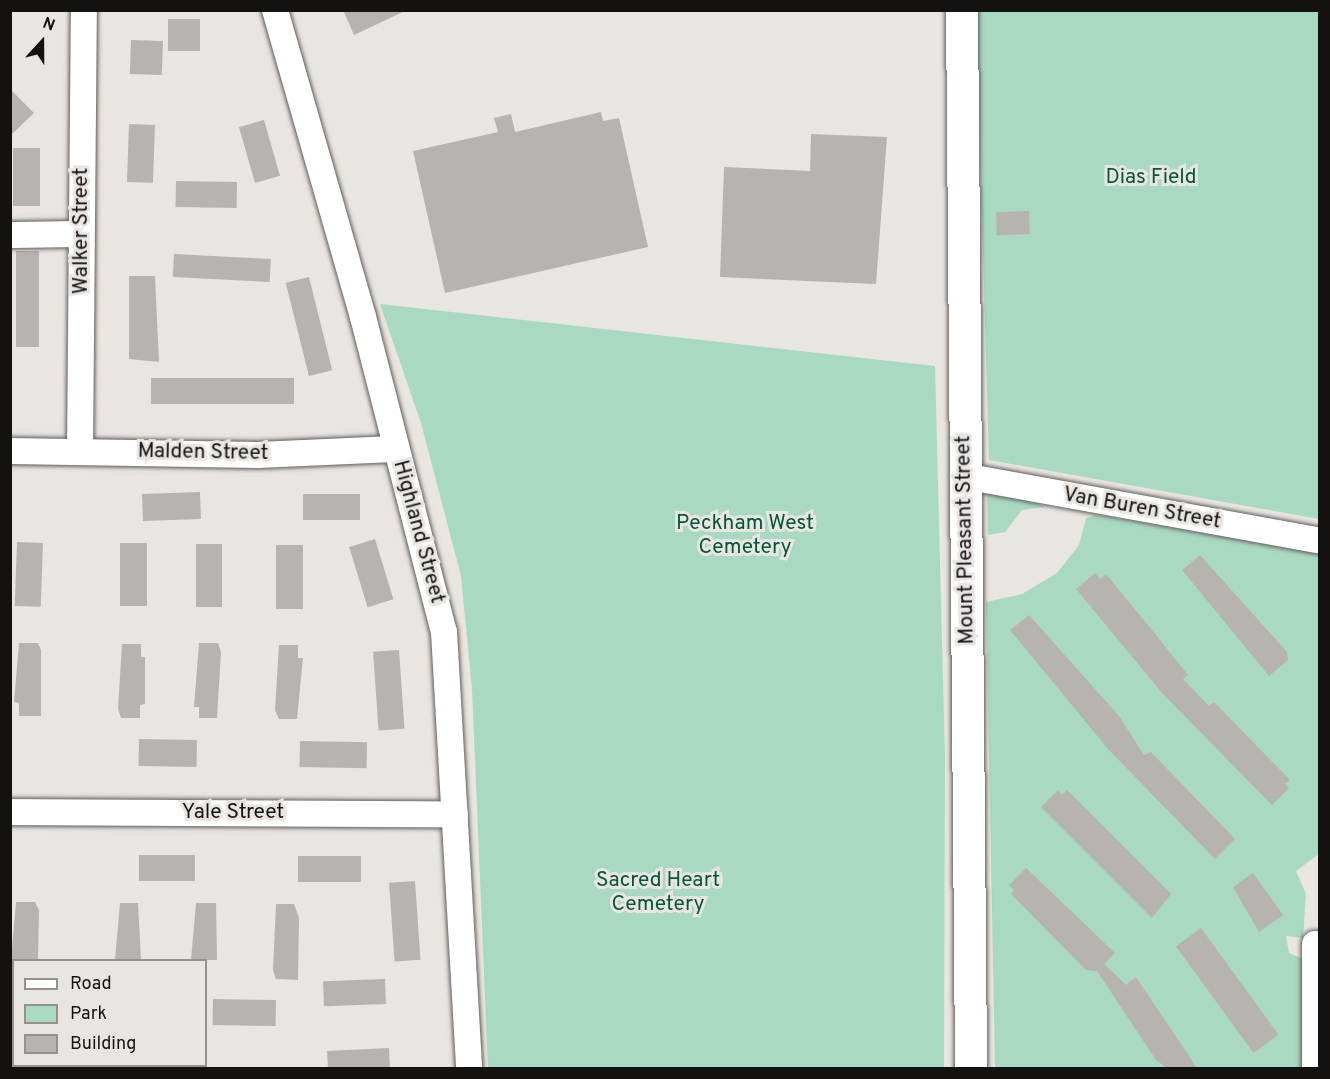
<!DOCTYPE html>
<style>
body{margin:0}
#map{position:relative;width:1330px;height:1079px;overflow:hidden;background:#e9e5e2;font-family:Overpass,sans-serif}
div>[style]{position:absolute}
.green>*{inset:0;background:#a9d9c2}
.building>*{inset:0;background:#b7b3b0;transform-origin:0 0}
.roads{filter:drop-shadow(0 0 2px #615d5b) drop-shadow(0 0 2px #615d5b)}
.minor>*{height:26px;margin:-13px;padding:0 13px;transform-origin:13px;border-radius:13px;background:#fff}
.major>*{height:32px;margin:-16px;padding:0 16px;transform-origin:16px;border-radius:16px;background:#fff}
span{translate:-50% -50%;white-space:nowrap;text-align:center;line-height:1.15;-webkit-text-stroke:6px #e9e5e2;paint-order:stroke}
.park-label{font-size:21px;color:#00573c}
.street-label{font-size:21px;color:#141211}
.frame{position:absolute;inset:0;border:12px solid #141211;pointer-events:none}
.legend{position:absolute;left:12px;top:959px;width:195px;height:108px;box-sizing:border-box;background:#e9e5e2;border:2px solid #94918e;margin:0;padding:8px 10px;list-style:none;font-size:18px;color:#141211}
.legend li{display:flex;align-items:center;gap:12px;height:30px}
.legend b{width:30px;border:2px solid #94918e}
.north{position:absolute;left:12px;top:12px;width:60px;height:60px;-webkit-text-stroke:4px #e9e5e2;paint-order:stroke;rotate:21deg;font-size:16px;font-weight:700;line-height:24px;text-align:center;color:#141211}
.north::after{content:'';display:block;margin:auto;width:21px;height:27px;background:#141211;clip-path:polygon(50% 0,100% 100%,50% 72%,0 100%)}
</style>
<div id="map">
<div class="green">
<i style="clip-path:polygon(976px 11px,1319px 11px,1319px 519px,989px 460px)"></i>
<i style="clip-path:polygon(380px 304px,935px 366px,945px 757px,944px 1068px,488px 1068px,472px 689px,461px 576px,421px 423px)"></i>
<i style="clip-path:polygon(987px 494px,1023px 496px,1045px 507px,1022px 510px,1005px 532px,988px 535px)"></i>
<i style="clip-path:polygon(1097px 515px,1319px 552px,1319px 854px,1296px 871px,1306px 894px,1303px 938px,1286px 936px,1289px 953px,1303px 959px,1302px 1068px,995px 1068px,986px 602px,1022px 594px,1057px 573px,1079px 545px,1086px 518px)"></i>
</div>
<div class="building">
<i style="clip-path:polygon(343px 10px,407px 10px,354px 35px)"></i>
<i style="left:168px;top:19px;width:32px;height:32px"></i>
<i style="left:131px;top:40px;width:32px;height:34px;rotate:2deg"></i>
<i style="clip-path:polygon(10px 89px,34px 113px,10px 136px)"></i>
<i style="clip-path:polygon(601px 112px,603px 121px,619px 118px,648px 247px,445px 293px,413px 151px,498px 132px,494px 118px,511px 114px,515px 132px)"></i>
<i style="left:264px;top:120px;width:58px;height:26px;rotate:74deg"></i>
<i style="left:129px;top:124px;width:26px;height:58px;rotate:2deg"></i>
<i style="clip-path:polygon(811px 134px,887px 137px,876px 284px,720px 277px,724px 167px,810px 171px)"></i>
<i style="left:13px;top:148px;width:27px;height:58px"></i>
<i style="left:176px;top:181px;width:61px;height:26px;rotate:1deg"></i>
<i style="left:1029px;top:211px;width:23px;height:33px;rotate:88deg"></i>
<i style="left:16px;top:251px;width:23px;height:96px"></i>
<i style="left:174px;top:254px;width:97px;height:23px;rotate:3deg"></i>
<i style="clip-path:polygon(129px 276px,155px 276px,159px 362px,129px 359px)"></i>
<i style="left:309px;top:277px;width:96px;height:24px;rotate:76deg"></i>
<i style="left:151px;top:378px;width:143px;height:26px"></i>
<i style="left:200px;top:492px;width:27px;height:58px;rotate:88deg"></i>
<i style="left:303px;top:494px;width:57px;height:26px"></i>
<i style="left:375px;top:539px;width:63px;height:27px;rotate:73deg"></i>
<i style="left:17px;top:542px;width:26px;height:64px;rotate:2deg"></i>
<i style="left:120px;top:543px;width:27px;height:63px"></i>
<i style="left:196px;top:544px;width:26px;height:63px"></i>
<i style="left:276px;top:545px;width:27px;height:64px"></i>
<i style="clip-path:polygon(1200px 555px,1287px 652px,1288px 660px,1269px 676px,1182px 570px)"></i>
<i style="clip-path:polygon(1095px 573px,1100px 579px,1106px 574px,1156px 635px,1188px 675px,1183px 679px,1209px 706px,1214px 702px,1290px 780px,1285px 784px,1289px 788px,1272px 805px,1163px 694px,1076px 589px)"></i>
<i style="clip-path:polygon(1029px 615px,1119px 716px,1144px 755px,1151px 752px,1235px 839px,1215px 859px,1108px 749px,1010px 630px)"></i>
<i style="clip-path:polygon(19px 643px,38px 643px,41px 650px,41px 716px,19px 716px,19px 703px,14px 702px)"></i>
<i style="clip-path:polygon(199px 643px,218px 643px,221px 652px,217px 718px,199px 718px,199px 707px,194px 707px)"></i>
<i style="clip-path:polygon(122px 644px,141px 644px,141px 657px,145px 657px,145px 704px,140px 705px,140px 718px,121px 718px,118px 709px)"></i>
<i style="clip-path:polygon(279px 645px,298px 645px,298px 658px,303px 658px,297px 719px,279px 719px,275px 710px)"></i>
<i style="left:399px;top:650px;width:79px;height:26px;rotate:86deg"></i>
<i style="left:139px;top:739px;width:58px;height:27px;rotate:1deg"></i>
<i style="left:300px;top:741px;width:67px;height:26px;rotate:1deg"></i>
<i style="clip-path:polygon(1058px 790px,1062px 795px,1067px 790px,1171px 894px,1152px 918px,1041px 807px)"></i>
<i style="left:139px;top:855px;width:56px;height:26px"></i>
<i style="left:298px;top:856px;width:63px;height:26px"></i>
<i style="clip-path:polygon(1026px 868px,1115px 953px,1104px 964px,1126px 985px,1136px 977px,1197px 1068px,1167px 1068px,1156px 1060px,1097px 971px,1086px 970px,1011px 894px,1014px 890px,1009px 885px)"></i>
<i style="clip-path:polygon(1253px 873px,1283px 915px,1259px 932px,1233px 887px)"></i>
<i style="left:415px;top:881px;width:79px;height:26px;rotate:86deg"></i>
<i style="clip-path:polygon(16px 902px,35px 902px,39px 910px,38px 960px,11px 960px)"></i>
<i style="clip-path:polygon(120px 903px,138px 903px,141px 960px,115px 960px)"></i>
<i style="clip-path:polygon(196px 903px,216px 903px,217px 960px,191px 960px)"></i>
<i style="clip-path:polygon(276px 904px,294px 904px,299px 918px,298px 980px,276px 979px,273px 970px)"></i>
<i style="left:1201px;top:928px;width:132px;height:31px;rotate:54deg"></i>
<i style="left:385px;top:979px;width:25px;height:62px;rotate:88deg"></i>
<i style="left:213px;top:999px;width:63px;height:26px;rotate:1deg"></i>
<i style="clip-path:polygon(389px 1048px,390px 1068px,328px 1068px,327px 1051px)"></i>
</div>
<div class="roads">
<div class="minor">
<i style="left:275px;top:10px;width:319px;rotate:74deg"></i>
<i style="left:363px;top:317px;width:325px;rotate:75.6deg"></i>
<i style="left:444px;top:632px;width:437px;rotate:86.7deg"></i>
<i style="left:10px;top:235px;width:71px;rotate:-0.8deg"></i>
<i style="left:10px;top:451px;width:248px;rotate:0.9deg"></i>
<i style="left:258px;top:455px;width:136px;rotate:-2.5deg"></i>
<i style="left:80px;top:451px;width:441px;rotate:-89.5deg"></i>
<i style="left:964px;top:476px;width:362px;rotate:10.3deg"></i>
<i style="left:10px;top:812px;width:445px;rotate:0.3deg"></i>
<i style="left:1315px;top:944px;width:124px;rotate:90deg"></i>
</div>
<div class="major">
<i style="left:962px;top:10px;width:1058px;rotate:89.51deg"></i>
</div>
</div>
<div class="park-label">
<span style="left:1151px;top:178px">Dias Field</span>
<span style="left:745px;top:536px">Peckham West<br>Cemetery</span>
<span style="left:658px;top:893px">Sacred Heart<br>Cemetery</span>
</div>
<div class="street-label">
<span style="left:82px;top:231px;rotate:-90deg">Walker Street</span>
<span style="left:203px;top:453px;rotate:1deg">Malden Street</span>
<span style="left:1142px;top:509px;rotate:10deg">Van Buren Street</span>
<span style="left:418px;top:532px;rotate:75deg">Highland Street</span>
<span style="left:966px;top:540px;rotate:-91deg">Mount Pleasant Street</span>
<span style="left:233px;top:813px">Yale Street</span>
</div>
<div class="frame"></div>
<ul class="legend">
<li><b style="height:8px;background:#fff"></b>Road</li>
<li><b style="height:16px;background:#a9d9c2"></b>Park</li>
<li><b style="height:16px;background:#b7b3b0"></b>Building</li>
</ul>
<div class="north">N</div>
</div>
